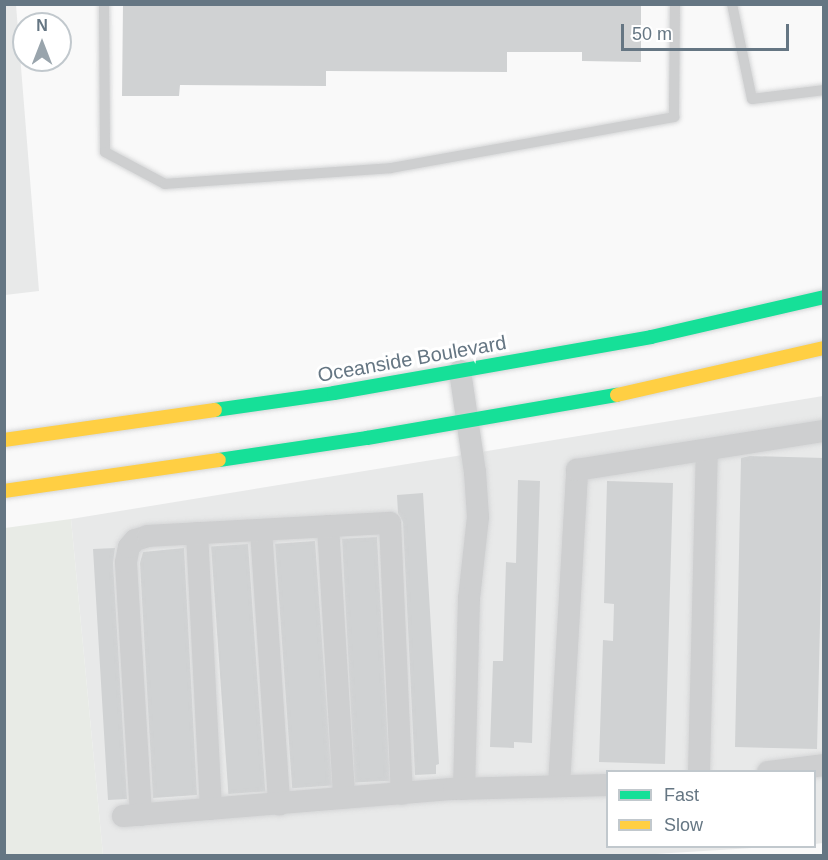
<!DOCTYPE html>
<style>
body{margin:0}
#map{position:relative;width:828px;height:860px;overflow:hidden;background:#f9f9f9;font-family:Arial,sans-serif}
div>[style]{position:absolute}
.built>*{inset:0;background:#e8e9e9}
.green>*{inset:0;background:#e8ebe6}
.building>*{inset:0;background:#d0d2d3;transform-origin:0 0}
.roads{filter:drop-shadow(0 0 2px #d5d6d7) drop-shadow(0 0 2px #d5d6d7)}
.lane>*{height:10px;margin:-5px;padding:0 5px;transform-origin:5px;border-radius:5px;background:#cecfd0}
.street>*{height:22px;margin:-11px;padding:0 11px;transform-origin:11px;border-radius:11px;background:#cecfd0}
.fast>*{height:14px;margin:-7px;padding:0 7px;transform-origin:7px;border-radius:7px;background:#16e098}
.slow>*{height:14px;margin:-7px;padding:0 7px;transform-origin:7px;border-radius:7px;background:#ffcf43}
span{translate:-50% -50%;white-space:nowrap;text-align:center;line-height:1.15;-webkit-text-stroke:6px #fff;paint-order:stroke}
.street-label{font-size:20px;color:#657683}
.frame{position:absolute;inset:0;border:6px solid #657683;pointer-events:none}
.legend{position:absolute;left:606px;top:770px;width:210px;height:78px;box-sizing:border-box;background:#fff;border:2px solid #c1c8cd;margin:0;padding:8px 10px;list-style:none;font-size:18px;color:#657683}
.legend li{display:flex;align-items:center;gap:12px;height:30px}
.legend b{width:30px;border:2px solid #c1c8cd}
.north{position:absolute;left:12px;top:12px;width:60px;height:60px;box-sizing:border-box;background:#fff;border:2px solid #c1c8cd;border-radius:50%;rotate:0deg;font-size:16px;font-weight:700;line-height:24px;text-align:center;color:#657683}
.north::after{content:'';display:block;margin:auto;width:21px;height:27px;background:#99a4ac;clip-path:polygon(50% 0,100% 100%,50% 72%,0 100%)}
.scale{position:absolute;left:621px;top:24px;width:168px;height:27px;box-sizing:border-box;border:3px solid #657683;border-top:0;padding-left:8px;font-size:18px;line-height:21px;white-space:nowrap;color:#657683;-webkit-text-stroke:4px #fff;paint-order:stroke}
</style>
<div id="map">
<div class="built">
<i style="clip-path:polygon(4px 5px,16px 5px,39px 291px,5px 295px)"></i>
<i style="clip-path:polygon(823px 396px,823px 843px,815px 844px,814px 772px,608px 772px,608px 846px,769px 847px,623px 856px,103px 855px,71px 519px)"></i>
</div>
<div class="green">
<i style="clip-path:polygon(71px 519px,103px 855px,5px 855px,5px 528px)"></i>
</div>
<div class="building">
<i style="clip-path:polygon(123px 4px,641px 4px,641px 62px,582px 61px,582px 52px,507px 52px,507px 72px,326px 71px,326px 86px,180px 85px,179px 96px,122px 96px)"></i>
<i style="clip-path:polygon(750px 456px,824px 458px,817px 749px,735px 747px,741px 458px)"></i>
<i style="clip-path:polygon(518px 480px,540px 481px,532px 743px,514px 742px,514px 748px,490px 747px,493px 661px,503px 661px,506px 562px,516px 563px)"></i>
<i style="clip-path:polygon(607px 481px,673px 483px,665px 764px,599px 762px,603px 640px,613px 641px,614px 604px,604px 603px)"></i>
<i style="clip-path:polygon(423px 493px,439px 764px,436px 765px,436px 774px,415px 775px,403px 522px,398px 513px,397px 495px)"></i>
<i style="left:377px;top:537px;width:244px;height:35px;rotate:87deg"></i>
<i style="left:315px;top:541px;width:245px;height:40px;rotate:86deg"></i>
<i style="left:248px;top:544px;width:248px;height:37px;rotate:86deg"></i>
<i style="clip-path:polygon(115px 548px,113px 563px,127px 799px,108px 800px,93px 549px)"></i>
<i style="clip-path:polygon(184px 548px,197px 795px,153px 798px,140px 563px,143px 552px)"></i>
</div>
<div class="roads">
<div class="lane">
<i style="left:104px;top:4px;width:148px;rotate:89.6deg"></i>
<i style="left:105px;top:152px;width:68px;rotate:28.1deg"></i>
<i style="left:165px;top:184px;width:227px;rotate:-4deg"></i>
<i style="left:391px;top:168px;width:288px;rotate:-10.2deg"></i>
<i style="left:674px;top:117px;width:113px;rotate:-89.5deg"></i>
<i style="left:732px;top:4px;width:97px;rotate:78.1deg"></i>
<i style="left:752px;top:99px;width:73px;rotate:-7.1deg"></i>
</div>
<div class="street">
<i style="left:460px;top:371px;width:102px;rotate:81.6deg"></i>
<i style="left:475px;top:472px;width:45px;rotate:86.2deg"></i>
<i style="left:478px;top:517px;width:81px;rotate:96.3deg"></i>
<i style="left:469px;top:598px;width:191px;rotate:91.5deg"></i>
<i style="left:328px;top:526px;width:272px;rotate:86.6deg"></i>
<i style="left:261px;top:530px;width:275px;rotate:86.2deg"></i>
<i style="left:197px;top:533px;width:276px;rotate:87.1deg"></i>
<i style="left:699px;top:772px;width:321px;rotate:-88.6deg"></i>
<i style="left:768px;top:772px;width:56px;rotate:-7.1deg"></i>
<i style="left:559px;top:786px;width:317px;rotate:-86.7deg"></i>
<i style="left:577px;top:470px;width:250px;rotate:-9deg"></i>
<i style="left:141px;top:815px;width:253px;rotate:-93.4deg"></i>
<i style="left:126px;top:562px;width:15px;rotate:-79deg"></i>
<i style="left:129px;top:547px;width:9px;rotate:-49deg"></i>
<i style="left:135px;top:540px;width:14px;rotate:-17deg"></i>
<i style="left:148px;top:536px;width:242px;rotate:-3.1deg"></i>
<i style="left:390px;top:523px;width:271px;rotate:87.5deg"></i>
<i style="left:123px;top:816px;width:332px;rotate:-4.7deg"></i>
<i style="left:454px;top:789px;width:154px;rotate:-1.5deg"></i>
</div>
<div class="fast">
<i style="left:215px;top:410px;width:120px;rotate:-8.1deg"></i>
<i style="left:334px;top:393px;width:322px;rotate:-10deg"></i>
<i style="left:651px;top:337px;width:178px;rotate:-13deg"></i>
<i style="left:219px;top:460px;width:150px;rotate:-8.5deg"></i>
<i style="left:367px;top:438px;width:254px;rotate:-9.8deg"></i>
</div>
<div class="slow">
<i style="left:617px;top:395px;width:212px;rotate:-12.8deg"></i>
<i style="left:4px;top:440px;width:213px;rotate:-8.1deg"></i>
<i style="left:4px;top:491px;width:217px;rotate:-8.2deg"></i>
</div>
</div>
<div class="street-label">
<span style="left:412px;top:359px;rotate:-10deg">Oceanside Boulevard</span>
</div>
<div class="frame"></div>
<ul class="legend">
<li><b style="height:8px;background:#16e098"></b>Fast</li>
<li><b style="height:8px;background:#ffcf43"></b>Slow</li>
</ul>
<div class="north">N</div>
<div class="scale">50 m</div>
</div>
